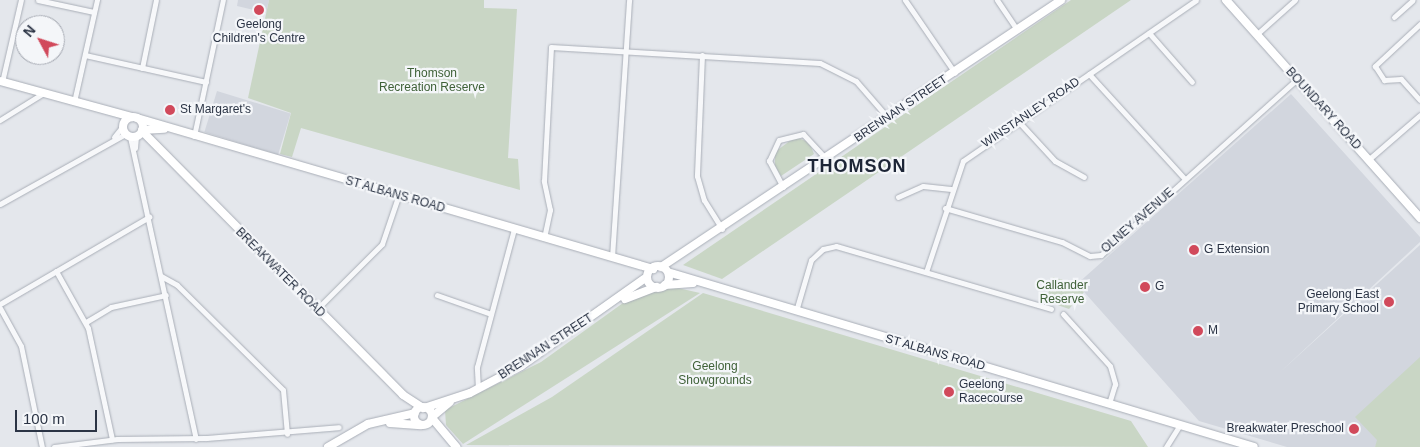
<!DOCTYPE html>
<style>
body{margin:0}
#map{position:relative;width:1420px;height:447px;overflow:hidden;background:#e4e7ec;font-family:Helvetica,sans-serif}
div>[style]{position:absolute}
.built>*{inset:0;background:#d2d6de;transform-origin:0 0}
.green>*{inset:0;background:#c9d6c5}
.roads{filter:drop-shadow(0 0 1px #a9aeb7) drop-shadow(0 0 1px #a9aeb7)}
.street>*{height:5px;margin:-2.5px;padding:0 2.5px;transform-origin:2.5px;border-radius:2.5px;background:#f7f8fa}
.secondary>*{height:8px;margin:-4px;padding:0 4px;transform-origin:4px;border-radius:4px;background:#fff}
.secondary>.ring{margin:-4px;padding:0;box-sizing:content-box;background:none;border:8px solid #fff;border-radius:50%}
.dots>*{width:14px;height:14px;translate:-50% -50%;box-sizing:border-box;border:2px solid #f4f6f9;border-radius:50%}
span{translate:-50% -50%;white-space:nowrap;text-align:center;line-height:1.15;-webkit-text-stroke:4.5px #f4f6f9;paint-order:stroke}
.poi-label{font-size:12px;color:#2b3445}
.left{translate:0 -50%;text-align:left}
.right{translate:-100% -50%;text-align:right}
.park-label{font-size:12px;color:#3f6138}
.street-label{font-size:12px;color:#2b3445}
.district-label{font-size:18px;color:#1d2536;font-weight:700;letter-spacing:1px}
.north{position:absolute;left:15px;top:15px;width:50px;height:50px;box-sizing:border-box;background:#f4f6f9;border:1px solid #a4a8b1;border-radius:50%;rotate:310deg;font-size:14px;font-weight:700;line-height:20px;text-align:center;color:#2b3445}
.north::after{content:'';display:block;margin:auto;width:18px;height:22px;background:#d1495b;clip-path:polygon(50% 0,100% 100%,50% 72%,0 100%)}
.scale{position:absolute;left:15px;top:410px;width:82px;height:22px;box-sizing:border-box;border:2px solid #2b3445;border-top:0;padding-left:6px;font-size:15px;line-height:18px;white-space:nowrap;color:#2b3445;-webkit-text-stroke:4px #f4f6f9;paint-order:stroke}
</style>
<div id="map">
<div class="built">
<i style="clip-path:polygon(238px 0,269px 0,266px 13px,237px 6px)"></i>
<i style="left:217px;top:91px;width:77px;height:43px;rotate:17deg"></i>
<i style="clip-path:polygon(1291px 94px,1420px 237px,1420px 242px,1278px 374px,1420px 245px,1420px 359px,1375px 447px,1287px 447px,1199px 421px,1077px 284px)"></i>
</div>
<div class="green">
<i style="clip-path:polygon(269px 0,484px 0,484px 8px,517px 9px,508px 158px,518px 159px,520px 190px,301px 128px,292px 157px,280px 154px,291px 113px,248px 98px)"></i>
<i style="clip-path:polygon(1071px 0,1131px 0,722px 279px,683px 265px)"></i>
<i style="clip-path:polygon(795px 137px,809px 142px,814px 154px,781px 176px,775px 166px,775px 152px)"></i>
<i style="clip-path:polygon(1053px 277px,1077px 284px,1084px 292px,1069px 309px,1046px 301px)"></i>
<i style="clip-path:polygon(669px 286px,700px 293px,463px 444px,446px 425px,445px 410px,541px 362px,623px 303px)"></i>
<i style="clip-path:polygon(703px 293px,1131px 421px,1148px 447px,466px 445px,552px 397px)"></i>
<i style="clip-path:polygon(1420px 357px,1420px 447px,1375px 447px,1377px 440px,1355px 417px)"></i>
</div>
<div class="roads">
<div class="street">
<i style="left:38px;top:0;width:57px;rotate:12.1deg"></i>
<i style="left:905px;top:0;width:88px;rotate:55.6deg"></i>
<i style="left:997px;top:0;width:36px;rotate:56deg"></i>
<i style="left:1394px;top:17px;width:25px;rotate:-42deg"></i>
<i style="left:1420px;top:24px;width:62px;rotate:137deg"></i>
<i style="left:1375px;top:66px;width:17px;rotate:57deg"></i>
<i style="left:1384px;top:80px;width:17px;rotate:-3deg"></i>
<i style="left:1401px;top:79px;width:28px;rotate:48deg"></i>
<i style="left:1149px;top:33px;width:65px;rotate:48.7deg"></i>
<i style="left:1257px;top:34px;width:51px;rotate:-41.8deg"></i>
<i style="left:85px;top:55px;width:124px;rotate:12.6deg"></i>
<i style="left:702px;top:55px;width:121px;rotate:92.4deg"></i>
<i style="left:697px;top:176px;width:25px;rotate:74deg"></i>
<i style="left:704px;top:200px;width:34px;rotate:58deg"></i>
<i style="left:142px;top:68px;width:69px;rotate:-78.4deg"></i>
<i style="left:1089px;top:74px;width:142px;rotate:47.6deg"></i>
<i style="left:2px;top:82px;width:84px;rotate:-77deg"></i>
<i style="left:74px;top:102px;width:105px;rotate:-77.3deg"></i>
<i style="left:0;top:120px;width:49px;rotate:-31.8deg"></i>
<i style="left:1019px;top:122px;width:53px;rotate:47.3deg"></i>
<i style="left:1055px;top:161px;width:33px;rotate:29deg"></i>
<i style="left:194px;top:136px;width:139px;rotate:-78deg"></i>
<i style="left:114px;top:137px;width:13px;rotate:-51deg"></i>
<i style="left:130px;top:137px;width:309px;rotate:77.7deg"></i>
<i style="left:135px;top:148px;width:11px;rotate:-85deg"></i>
<i style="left:1368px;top:160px;width:69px;rotate:-40.9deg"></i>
<i style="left:783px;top:187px;width:30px;rotate:-118deg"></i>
<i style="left:769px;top:161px;width:23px;rotate:-65deg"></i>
<i style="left:779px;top:140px;width:25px;rotate:-14deg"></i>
<i style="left:803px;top:134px;width:34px;rotate:47deg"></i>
<i style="left:898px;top:197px;width:27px;rotate:-24deg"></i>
<i style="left:923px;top:186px;width:28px;rotate:6deg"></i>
<i style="left:0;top:204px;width:143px;rotate:-29.2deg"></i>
<i style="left:945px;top:208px;width:122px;rotate:16.2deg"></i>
<i style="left:1062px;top:242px;width:31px;rotate:27deg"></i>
<i style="left:1090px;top:256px;width:11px;rotate:-5deg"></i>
<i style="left:1101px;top:255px;width:263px;rotate:-41.9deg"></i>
<i style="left:544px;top:238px;width:29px;rotate:-78deg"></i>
<i style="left:550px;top:210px;width:30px;rotate:-102deg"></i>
<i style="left:544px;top:181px;width:134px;rotate:-87deg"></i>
<i style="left:551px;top:47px;width:269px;rotate:3.4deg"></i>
<i style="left:820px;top:63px;width:40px;rotate:26.6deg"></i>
<i style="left:856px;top:81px;width:49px;rotate:49.1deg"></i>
<i style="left:612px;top:257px;width:258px;rotate:-86.2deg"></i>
<i style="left:56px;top:271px;width:65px;rotate:60.7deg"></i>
<i style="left:88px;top:328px;width:114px;rotate:77.8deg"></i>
<i style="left:926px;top:272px;width:117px;rotate:-71.6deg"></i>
<i style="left:963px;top:161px;width:283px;rotate:-34.6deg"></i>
<i style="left:161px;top:276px;width:18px;rotate:29deg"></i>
<i style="left:177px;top:285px;width:149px;rotate:44.7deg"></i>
<i style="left:283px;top:390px;width:44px;rotate:84.8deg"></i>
<i style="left:437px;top:295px;width:57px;rotate:19.4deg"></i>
<i style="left:0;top:304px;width:173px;rotate:-30.3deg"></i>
<i style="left:0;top:308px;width:43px;rotate:61.1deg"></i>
<i style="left:21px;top:346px;width:103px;rotate:78.3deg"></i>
<i style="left:317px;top:309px;width:92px;rotate:-45deg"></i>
<i style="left:382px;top:244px;width:50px;rotate:-71.2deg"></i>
<i style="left:796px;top:311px;width:53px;rotate:-73.6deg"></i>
<i style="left:811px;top:260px;width:16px;rotate:-43deg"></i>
<i style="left:823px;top:249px;width:13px;rotate:-13deg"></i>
<i style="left:836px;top:246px;width:224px;rotate:16.3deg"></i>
<i style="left:1063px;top:314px;width:70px;rotate:47.9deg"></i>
<i style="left:1110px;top:366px;width:19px;rotate:74deg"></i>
<i style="left:1115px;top:384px;width:21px;rotate:107deg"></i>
<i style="left:86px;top:322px;width:29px;rotate:-31deg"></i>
<i style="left:111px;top:307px;width:56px;rotate:-12.3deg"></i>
<i style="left:478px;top:389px;width:22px;rotate:-93deg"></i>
<i style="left:477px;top:367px;width:143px;rotate:-75deg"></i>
<i style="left:54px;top:447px;width:64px;rotate:-7.2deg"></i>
<i style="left:117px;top:439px;width:89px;rotate:-0.6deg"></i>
<i style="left:206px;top:438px;width:133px;rotate:-4.7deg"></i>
<i style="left:1166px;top:447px;width:26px;rotate:-58deg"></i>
</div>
<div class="secondary">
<i style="left:1226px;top:0;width:292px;rotate:48.3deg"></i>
<i style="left:0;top:81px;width:137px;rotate:15.3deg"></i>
<i class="ring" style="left:123px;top:117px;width:12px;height:12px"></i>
<i style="left:137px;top:118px;width:538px;rotate:16.31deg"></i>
<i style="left:142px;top:130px;width:22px;rotate:-3deg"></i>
<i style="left:142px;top:131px;width:371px;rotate:45.3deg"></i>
<i style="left:403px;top:395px;width:24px;rotate:33deg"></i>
<i class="ring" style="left:647px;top:266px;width:14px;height:14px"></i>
<i style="left:661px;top:267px;width:481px;rotate:-33.7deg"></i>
<i style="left:671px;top:273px;width:608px;rotate:16.62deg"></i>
<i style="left:665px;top:285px;width:28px;rotate:-4deg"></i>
<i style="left:625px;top:299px;width:34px;rotate:-21deg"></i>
<i class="ring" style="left:414px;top:407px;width:10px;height:10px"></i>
<i style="left:424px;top:408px;width:48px;rotate:-18.1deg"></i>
<i style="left:470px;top:393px;width:58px;rotate:-27.9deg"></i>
<i style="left:521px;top:366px;width:151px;rotate:-35.3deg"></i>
<i style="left:432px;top:417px;width:23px;rotate:-40deg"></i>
<i style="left:432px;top:418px;width:38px;rotate:50deg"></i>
<i style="left:390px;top:423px;width:31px;rotate:4deg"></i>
<i style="left:328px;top:447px;width:46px;rotate:-29.9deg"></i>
<i style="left:368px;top:424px;width:48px;rotate:-13.2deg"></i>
</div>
</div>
<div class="dots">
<i style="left:259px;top:10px;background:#d1495b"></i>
<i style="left:170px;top:110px;background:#d1495b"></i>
<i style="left:1194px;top:250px;background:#d1495b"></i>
<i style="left:1145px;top:287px;background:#d1495b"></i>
<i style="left:1389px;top:302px;background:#d1495b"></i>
<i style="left:1198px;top:331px;background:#d1495b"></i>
<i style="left:949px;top:392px;background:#d1495b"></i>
<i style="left:1354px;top:429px;background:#d1495b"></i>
</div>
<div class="poi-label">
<span style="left:259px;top:32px">Geelong<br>Children's Centre</span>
<span class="left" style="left:180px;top:110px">St Margaret's</span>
<span class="left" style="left:1204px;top:250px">G Extension</span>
<span class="left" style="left:1155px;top:287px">G</span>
<span class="right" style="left:1379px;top:302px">Geelong East<br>Primary School</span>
<span class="left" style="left:1208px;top:331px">M</span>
<span class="left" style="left:959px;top:392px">Geelong<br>Racecourse</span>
<span class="right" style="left:1344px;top:429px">Breakwater Preschool</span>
</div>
<div class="park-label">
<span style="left:432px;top:81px">Thomson<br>Recreation Reserve</span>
<span style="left:1062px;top:293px">Callander<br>Reserve</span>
<span style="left:715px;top:374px">Geelong<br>Showgrounds</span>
</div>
<div class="street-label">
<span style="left:901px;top:109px;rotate:-34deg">BRENNAN STREET</span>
<span style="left:1323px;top:109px;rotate:48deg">BOUNDARY ROAD</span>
<span style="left:1031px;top:113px;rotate:-34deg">WINSTANLEY ROAD</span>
<span style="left:395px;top:195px;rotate:16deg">ST ALBANS ROAD</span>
<span style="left:1138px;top:221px;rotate:-41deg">OLNEY AVENUE</span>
<span style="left:280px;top:273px;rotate:45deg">BREAKWATER ROAD</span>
<span style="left:546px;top:347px;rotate:-33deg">BRENNAN STREET</span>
<span style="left:935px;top:353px;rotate:16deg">ST ALBANS ROAD</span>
</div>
<div class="district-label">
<span style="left:857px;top:166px">THOMSON</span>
</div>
<div class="north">N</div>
<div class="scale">100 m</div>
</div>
